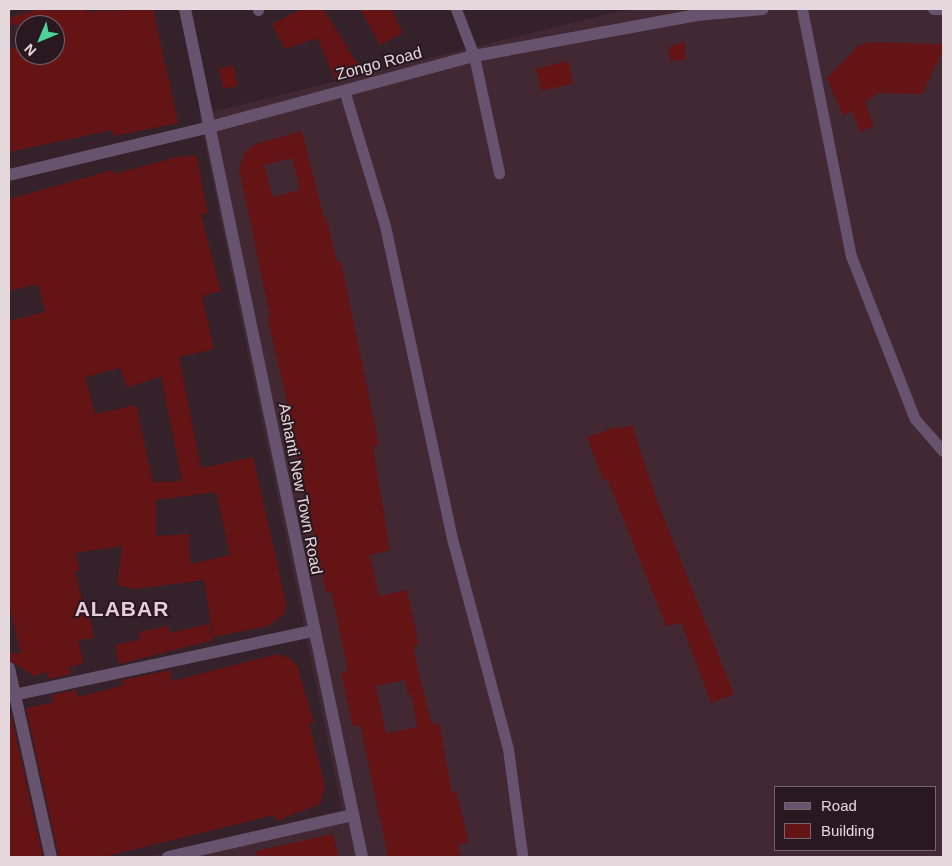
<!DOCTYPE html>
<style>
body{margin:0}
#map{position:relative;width:952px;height:866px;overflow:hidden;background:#342129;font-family:Arial,sans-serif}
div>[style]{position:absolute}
.built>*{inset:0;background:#412833}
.building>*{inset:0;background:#651415;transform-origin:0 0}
.service>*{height:11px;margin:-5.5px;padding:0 5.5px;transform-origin:5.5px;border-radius:5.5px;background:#68536f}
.minor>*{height:12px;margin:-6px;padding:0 6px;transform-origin:6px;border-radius:6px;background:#68536f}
.tertiary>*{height:12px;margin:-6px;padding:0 6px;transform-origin:6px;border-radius:6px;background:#68536f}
span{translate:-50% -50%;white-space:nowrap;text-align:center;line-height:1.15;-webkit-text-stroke:4px #2a1820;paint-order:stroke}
.street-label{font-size:16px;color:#e5d8dd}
.district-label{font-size:21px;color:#e8cdd8;font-weight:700;letter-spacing:1px}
.frame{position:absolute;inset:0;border:10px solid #e5d8dd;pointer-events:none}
.legend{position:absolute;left:774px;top:786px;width:162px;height:65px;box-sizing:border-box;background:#2a1820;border:1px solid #75656c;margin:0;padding:6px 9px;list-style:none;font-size:15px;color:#e5d8dd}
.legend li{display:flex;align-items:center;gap:10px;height:25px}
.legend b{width:25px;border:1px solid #75656c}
.north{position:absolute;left:15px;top:15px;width:50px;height:50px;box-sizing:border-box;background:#2a1820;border:1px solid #75656c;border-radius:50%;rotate:225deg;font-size:14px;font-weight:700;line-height:20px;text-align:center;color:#e5d8dd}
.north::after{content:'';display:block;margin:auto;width:18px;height:22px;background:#4dd39a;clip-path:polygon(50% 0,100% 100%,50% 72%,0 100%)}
</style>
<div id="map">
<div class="built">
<i style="clip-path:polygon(evenodd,641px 9px,943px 9px,943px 857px,147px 857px,342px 810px,199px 115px,621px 11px,641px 9px,776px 787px,936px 787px,936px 850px,776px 850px,776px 787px)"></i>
</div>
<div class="building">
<i style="clip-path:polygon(41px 9px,86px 9px,87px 12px,153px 9px,178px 123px,114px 136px,112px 130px,9px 152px,9px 49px,25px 46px,25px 55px,60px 55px,55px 25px,9px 25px,9px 18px)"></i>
<i style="clip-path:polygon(302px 9px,323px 9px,359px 66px,351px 68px,352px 72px,335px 79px,317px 38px,285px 49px,272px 24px)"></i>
<i style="clip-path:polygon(360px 9px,391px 9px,403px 33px,380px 45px)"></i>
<i style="clip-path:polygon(684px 41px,686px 59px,670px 61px,668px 48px)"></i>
<i style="clip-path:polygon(871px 42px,943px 44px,943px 51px,922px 94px,879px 93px,865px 102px,874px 126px,860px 132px,852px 110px,843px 116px,827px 78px,858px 46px)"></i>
<i style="left:568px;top:61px;width:23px;height:33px;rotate:77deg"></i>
<i style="left:233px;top:65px;width:21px;height:15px;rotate:76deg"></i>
<i style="clip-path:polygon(evenodd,302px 131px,324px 218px,326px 217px,337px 262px,341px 261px,379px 445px,373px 447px,390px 550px,370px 555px,379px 596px,407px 590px,419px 645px,413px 646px,421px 683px,432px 724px,439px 723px,452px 792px,456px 791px,469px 842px,458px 845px,461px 857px,388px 857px,360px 725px,353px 727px,341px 673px,348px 671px,331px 591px,326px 592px,314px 535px,300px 460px,267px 316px,270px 316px,239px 169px,245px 152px,256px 144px,302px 131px,292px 158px,300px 190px,273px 197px,264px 165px,292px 158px,302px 131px,405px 680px,408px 695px,411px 694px,417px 727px,386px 733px,376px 686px,405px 680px)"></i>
<i style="clip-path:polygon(evenodd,196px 155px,208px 213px,201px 215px,221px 291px,202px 296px,214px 349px,179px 357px,201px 468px,253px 457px,286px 602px,285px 613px,268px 626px,213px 637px,204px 580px,136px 589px,117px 585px,122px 546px,75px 553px,80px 570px,75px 572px,82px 600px,86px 599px,94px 638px,78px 640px,84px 663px,69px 667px,71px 674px,48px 679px,47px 672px,34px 676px,9px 660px,9px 654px,21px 653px,9px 605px,9px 321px,45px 312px,38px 284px,9px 291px,9px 199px,113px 170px,114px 174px,173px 158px,196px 155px,120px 368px,127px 388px,161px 376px,182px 481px,153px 482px,136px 405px,95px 414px,85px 377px,120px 368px,196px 155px,216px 492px,230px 555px,190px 564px,189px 534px,156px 536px,156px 500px,216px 492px)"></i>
<i style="clip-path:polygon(632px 425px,658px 503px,734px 694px,711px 703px,681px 623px,666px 626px,607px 479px,603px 480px,587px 437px,619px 426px,620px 429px)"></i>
<i style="clip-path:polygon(209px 624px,213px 640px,119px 664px,115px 645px,141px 639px,139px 632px,168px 626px,170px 633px)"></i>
<i style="clip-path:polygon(278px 654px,291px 659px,297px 666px,314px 722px,309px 723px,325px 786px,320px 804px,276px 821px,274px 815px,103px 857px,59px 857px,26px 708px,54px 702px,52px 695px,76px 690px,78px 697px,124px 685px,122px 680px,170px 670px,172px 681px)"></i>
<i style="clip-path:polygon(9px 712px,10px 712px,43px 857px,9px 857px)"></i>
<i style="clip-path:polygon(333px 834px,339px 857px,257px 857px,256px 851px)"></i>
</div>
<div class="service">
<i style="left:258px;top:9px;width:1px;rotate:90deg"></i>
<i style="left:456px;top:9px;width:50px;rotate:69deg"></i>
<i style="left:474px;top:56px;width:120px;rotate:77.9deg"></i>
<i style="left:802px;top:9px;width:252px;rotate:78.8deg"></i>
<i style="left:851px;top:256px;width:175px;rotate:68.6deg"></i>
<i style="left:915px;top:419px;width:43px;rotate:48.8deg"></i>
<i style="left:344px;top:90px;width:142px;rotate:73.2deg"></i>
<i style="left:385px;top:226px;width:323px;rotate:77.9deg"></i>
<i style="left:453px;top:542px;width:214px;rotate:75.1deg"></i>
<i style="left:508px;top:749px;width:106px;rotate:82.4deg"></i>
</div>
<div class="minor">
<i style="left:9px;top:668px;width:194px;rotate:77.5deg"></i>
<i style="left:9px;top:696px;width:311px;rotate:-12.1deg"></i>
<i style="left:168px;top:857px;width:190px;rotate:-12.8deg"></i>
</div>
<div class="tertiary">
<i style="left:185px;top:9px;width:866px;rotate:78.21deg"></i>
<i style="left:934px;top:9px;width:9px"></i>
<i style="left:9px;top:175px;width:207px;rotate:-13.4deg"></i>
<i style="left:210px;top:127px;width:273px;rotate:-15.1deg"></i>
<i style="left:474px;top:56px;width:227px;rotate:-10.4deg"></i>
<i style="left:697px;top:15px;width:66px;rotate:-5.2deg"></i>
</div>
<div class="street-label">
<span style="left:379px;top:64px;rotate:-15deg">Zongo Road</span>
<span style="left:300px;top:489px;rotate:79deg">Ashanti New Town Road</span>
</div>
<div class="district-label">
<span style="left:122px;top:609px">ALABAR</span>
</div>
<div class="frame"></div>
<ul class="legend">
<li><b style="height:6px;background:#68536f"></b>Road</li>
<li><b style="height:14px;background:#651415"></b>Building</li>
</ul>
<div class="north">N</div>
</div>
